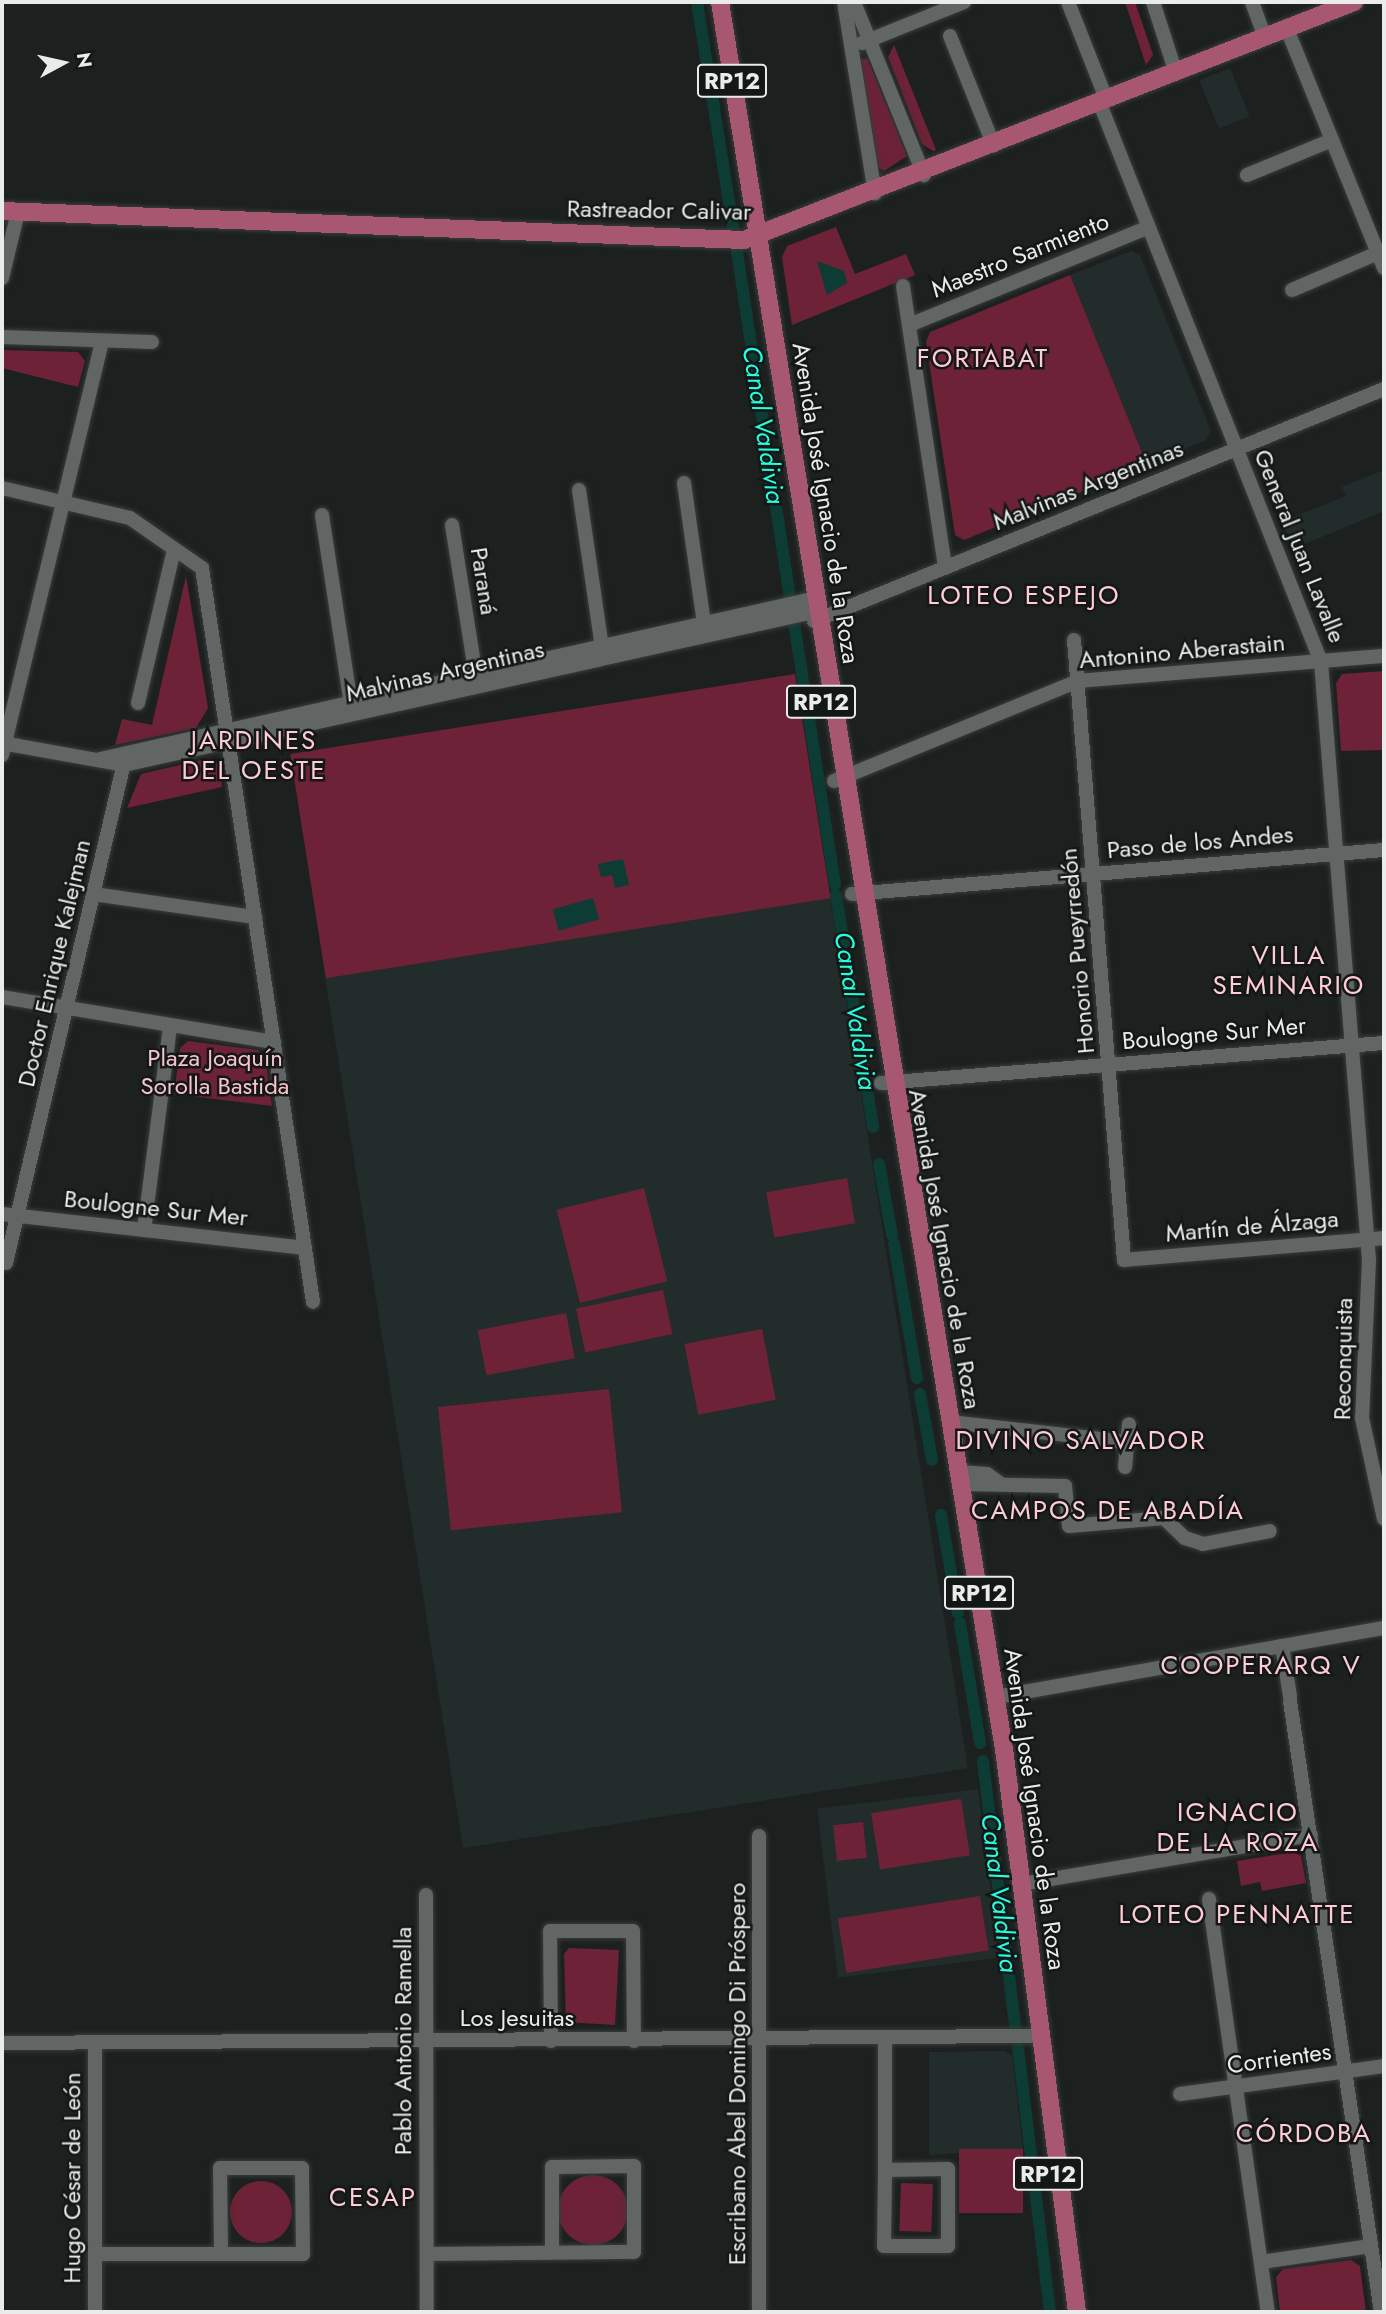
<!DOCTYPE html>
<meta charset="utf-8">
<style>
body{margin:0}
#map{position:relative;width:1386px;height:2314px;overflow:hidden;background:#1c2120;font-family:Jost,sans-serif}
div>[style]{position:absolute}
.built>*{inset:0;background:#222d2b;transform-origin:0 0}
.green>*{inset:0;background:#6d2238;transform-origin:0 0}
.round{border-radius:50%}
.water>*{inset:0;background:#0d3c34;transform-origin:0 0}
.canal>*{height:12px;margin:-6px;padding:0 6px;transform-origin:6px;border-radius:6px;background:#0d3c34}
.roads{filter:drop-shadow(0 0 2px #393c3b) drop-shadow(0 0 2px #393c3b)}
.minor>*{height:14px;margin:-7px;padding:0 7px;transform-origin:7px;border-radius:7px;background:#616665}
.major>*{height:18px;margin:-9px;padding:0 9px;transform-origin:9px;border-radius:9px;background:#a7576f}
span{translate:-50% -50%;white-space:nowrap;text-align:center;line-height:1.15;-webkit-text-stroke:5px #131716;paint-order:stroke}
.shield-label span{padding:2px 5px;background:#131716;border:2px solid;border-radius:5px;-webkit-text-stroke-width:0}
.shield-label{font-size:23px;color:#e9eceb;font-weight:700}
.street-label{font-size:24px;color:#e9eceb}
.park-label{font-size:24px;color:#f9c3cd}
.neighbourhood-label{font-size:26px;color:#ffcbd4;letter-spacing:2px}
.water-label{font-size:26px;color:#25fee0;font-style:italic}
.frame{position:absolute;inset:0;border:4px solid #e9eceb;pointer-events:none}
.north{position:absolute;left:28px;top:28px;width:70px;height:70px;-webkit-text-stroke:5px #131716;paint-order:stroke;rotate:82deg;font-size:19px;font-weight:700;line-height:28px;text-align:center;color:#e9eceb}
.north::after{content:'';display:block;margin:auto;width:24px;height:32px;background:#e9eceb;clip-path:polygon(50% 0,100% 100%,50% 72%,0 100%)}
</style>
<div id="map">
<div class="built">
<i style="left:1230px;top:68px;width:52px;height:33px;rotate:68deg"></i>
<i style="clip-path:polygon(1131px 251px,1140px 255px,1211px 431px,1206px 440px,1147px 465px,1070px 275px)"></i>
<i style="clip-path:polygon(1384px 470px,1384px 511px,1293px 549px,1282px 522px,1346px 496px,1342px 487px)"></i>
<i style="left:830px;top:898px;width:881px;height:511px;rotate:81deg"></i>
<i style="left:978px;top:1789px;width:170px;height:162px;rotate:83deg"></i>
<i style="clip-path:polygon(1005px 2051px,1012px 2056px,1023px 2149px,929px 2155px,929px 2052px)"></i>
</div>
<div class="green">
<i style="clip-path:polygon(1125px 2px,1135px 2px,1153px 55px,1146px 65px)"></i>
<i style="clip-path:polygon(894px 45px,936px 150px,933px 151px,922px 144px,888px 57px)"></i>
<i style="clip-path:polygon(867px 58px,907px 156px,884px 171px,878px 167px,861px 60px)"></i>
<i style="clip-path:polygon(836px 227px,855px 274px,906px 254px,915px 275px,792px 325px,782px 257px,787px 246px)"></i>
<i style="clip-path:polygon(1070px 275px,1147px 465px,964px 540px,955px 535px,926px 342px,930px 332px)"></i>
<i style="clip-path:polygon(2px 350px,78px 352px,85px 361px,78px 387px,2px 368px)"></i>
<i style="clip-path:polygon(186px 576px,208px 708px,196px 728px,115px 745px,122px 719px,152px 725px)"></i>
<i style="clip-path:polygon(1384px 671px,1384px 750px,1341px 751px,1336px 683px,1342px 674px)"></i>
<i style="left:795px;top:674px;width:227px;height:511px;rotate:81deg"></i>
<i style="clip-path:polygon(210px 758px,219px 764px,222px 787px,127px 808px,141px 774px)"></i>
<i style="clip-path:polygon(188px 1041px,258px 1050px,265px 1057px,272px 1106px,174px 1094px,180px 1048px)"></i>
<i style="left:847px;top:1178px;width:46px;height:82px;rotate:80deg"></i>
<i style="left:644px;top:1188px;width:96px;height:90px;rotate:76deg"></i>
<i style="left:663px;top:1290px;width:45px;height:89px;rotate:78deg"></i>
<i style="left:566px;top:1313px;width:46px;height:90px;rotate:79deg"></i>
<i style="left:762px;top:1329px;width:72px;height:79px;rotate:79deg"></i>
<i style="left:609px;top:1389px;width:124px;height:172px;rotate:84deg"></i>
<i style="left:961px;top:1799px;width:57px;height:91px;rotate:81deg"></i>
<i style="left:863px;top:1822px;width:36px;height:30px;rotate:84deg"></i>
<i style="clip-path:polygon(1294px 1852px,1301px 1856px,1306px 1883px,1262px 1891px,1260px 1882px,1241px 1886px,1237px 1861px)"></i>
<i style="left:980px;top:1896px;width:55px;height:144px;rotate:81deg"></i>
<i style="clip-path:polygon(569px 1948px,619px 1950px,615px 2025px,566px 2022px,564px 1954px)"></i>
<i style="left:959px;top:2149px;width:64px;height:64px"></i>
<i class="round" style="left:558px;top:2175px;width:70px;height:70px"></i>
<i class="round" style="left:230px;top:2181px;width:62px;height:62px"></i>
<i style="left:901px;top:2183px;width:32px;height:48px;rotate:2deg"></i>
<i style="clip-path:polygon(1351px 2260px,1360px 2266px,1366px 2312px,1280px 2312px,1276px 2277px,1283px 2269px)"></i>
</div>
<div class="water">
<i style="clip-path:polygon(817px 261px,844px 271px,847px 283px,827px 295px)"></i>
<i style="clip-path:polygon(623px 859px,629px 885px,615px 888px,612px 875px,601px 877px,598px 864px)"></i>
<i style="left:593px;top:898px;width:22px;height:42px;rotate:74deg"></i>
</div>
<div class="canal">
<i style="left:697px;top:2px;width:233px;rotate:80.9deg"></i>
<i style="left:737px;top:252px;width:350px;rotate:81.3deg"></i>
<i style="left:794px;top:623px;width:265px;rotate:81.1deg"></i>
<i style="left:836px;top:895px;width:235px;rotate:80.9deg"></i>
<i style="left:879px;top:1164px;width:72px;rotate:79.6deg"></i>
<i style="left:894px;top:1244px;width:136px;rotate:80.3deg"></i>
<i style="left:920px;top:1394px;width:67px;rotate:79.7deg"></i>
<i style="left:941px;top:1515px;width:99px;rotate:80.2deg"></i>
<i style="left:960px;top:1623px;width:122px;rotate:80.5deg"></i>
<i style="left:983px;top:1761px;width:266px;rotate:83.1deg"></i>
<i style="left:1018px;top:2048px;width:266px;rotate:83.1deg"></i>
</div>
<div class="roads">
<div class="minor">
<i style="left:844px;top:2px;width:194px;rotate:80.8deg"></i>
<i style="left:854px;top:2px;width:187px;rotate:68deg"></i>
<i style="left:1068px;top:2px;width:106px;rotate:68.5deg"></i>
<i style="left:1153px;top:2px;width:75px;rotate:72.1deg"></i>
<i style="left:1252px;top:2px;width:38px;rotate:70deg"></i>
<i style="left:1287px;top:29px;width:258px;rotate:67.9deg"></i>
<i style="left:950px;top:36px;width:118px;rotate:68.2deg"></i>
<i style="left:862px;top:43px;width:110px;rotate:-21.9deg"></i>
<i style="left:1100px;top:104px;width:600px;rotate:68.39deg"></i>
<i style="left:1321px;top:662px;width:600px;rotate:85.41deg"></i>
<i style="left:1369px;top:1260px;width:158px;rotate:92.5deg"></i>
<i style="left:1362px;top:1418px;width:103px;rotate:77.7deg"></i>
<i style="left:1247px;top:175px;width:92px;rotate:-22.4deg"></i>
<i style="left:2px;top:278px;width:68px;rotate:-76.4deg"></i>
<i style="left:903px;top:286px;width:285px;rotate:81.5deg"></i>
<i style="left:1292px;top:290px;width:94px;rotate:-23.3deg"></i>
<i style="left:909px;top:325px;width:259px;rotate:-22.2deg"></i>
<i style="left:2px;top:337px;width:150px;rotate:1.9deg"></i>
<i style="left:684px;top:483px;width:149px;rotate:81.9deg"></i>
<i style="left:2px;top:488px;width:131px;rotate:13.2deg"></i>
<i style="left:130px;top:518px;width:88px;rotate:34.8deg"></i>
<i style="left:202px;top:568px;width:742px;rotate:81.4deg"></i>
<i style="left:579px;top:490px;width:166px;rotate:81.7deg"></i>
<i style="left:322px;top:515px;width:197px;rotate:81.3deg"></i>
<i style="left:452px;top:525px;width:159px;rotate:81deg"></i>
<i style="left:814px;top:621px;width:615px;rotate:-22.15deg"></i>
<i style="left:1074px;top:640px;width:622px;rotate:85.39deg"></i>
<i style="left:1124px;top:1260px;width:261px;rotate:-4.8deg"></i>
<i style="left:138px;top:703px;width:158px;rotate:-76.8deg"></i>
<i style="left:2px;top:743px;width:124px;rotate:10.2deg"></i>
<i style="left:124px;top:765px;width:711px;rotate:-12.51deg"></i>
<i style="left:2px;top:755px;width:426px;rotate:-76.4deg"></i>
<i style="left:100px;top:759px;width:734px;rotate:-12.67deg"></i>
<i style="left:834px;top:781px;width:264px;rotate:-22.3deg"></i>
<i style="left:1078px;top:681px;width:307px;rotate:-4.7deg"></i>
<i style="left:93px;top:894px;width:164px;rotate:8.1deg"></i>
<i style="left:852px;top:894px;width:534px;rotate:-4.73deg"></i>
<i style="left:2px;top:997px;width:276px;rotate:9.4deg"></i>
<i style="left:881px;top:1083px;width:505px;rotate:-4.55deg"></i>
<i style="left:2px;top:1214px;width:305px;rotate:6.4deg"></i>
<i style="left:144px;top:1230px;width:205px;rotate:-82.7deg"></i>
<i style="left:6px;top:1263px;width:518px;rotate:-76.72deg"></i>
<i style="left:950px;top:1422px;width:178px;rotate:6.4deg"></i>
<i style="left:1125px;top:1467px;width:43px;rotate:-84.7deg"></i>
<i style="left:959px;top:1472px;width:28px;rotate:4deg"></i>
<i style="left:987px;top:1474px;width:17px;rotate:36deg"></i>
<i style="left:961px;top:1484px;width:104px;rotate:1.1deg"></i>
<i style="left:1065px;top:1486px;width:40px;rotate:84.3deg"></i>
<i style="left:1069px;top:1526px;width:95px;rotate:-4.8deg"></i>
<i style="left:1164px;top:1518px;width:29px;rotate:44deg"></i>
<i style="left:1185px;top:1538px;width:19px;rotate:18deg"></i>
<i style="left:1203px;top:1544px;width:68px;rotate:-11deg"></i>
<i style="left:1282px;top:1646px;width:51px;rotate:80.9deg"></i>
<i style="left:996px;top:1697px;width:394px;rotate:-10.1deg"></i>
<i style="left:1290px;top:1701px;width:618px;rotate:81.53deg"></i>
<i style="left:759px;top:1836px;width:476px;rotate:90deg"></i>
<i style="left:1022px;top:1884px;width:293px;rotate:-9.6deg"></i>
<i style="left:426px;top:1895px;width:417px;rotate:89.9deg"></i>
<i style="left:1209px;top:1899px;width:417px;rotate:81.9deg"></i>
<i style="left:551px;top:2041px;width:110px;rotate:-90.5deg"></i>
<i style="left:550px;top:1931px;width:83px"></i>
<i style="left:633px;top:1931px;width:110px;rotate:89.5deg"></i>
<i style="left:2px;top:2043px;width:1030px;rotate:-0.39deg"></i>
<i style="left:95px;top:2043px;width:269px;rotate:90deg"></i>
<i style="left:1180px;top:2094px;width:206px;rotate:-7.8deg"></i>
<i style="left:885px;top:2170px;width:63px;rotate:-0.9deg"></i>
<i style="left:948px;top:2169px;width:77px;rotate:90deg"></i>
<i style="left:948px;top:2246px;width:64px;rotate:180deg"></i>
<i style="left:884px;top:2246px;width:76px;rotate:-89.2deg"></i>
<i style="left:885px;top:2170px;width:132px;rotate:-90deg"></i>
<i style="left:95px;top:2254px;width:208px"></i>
<i style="left:303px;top:2254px;width:86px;rotate:-90.7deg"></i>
<i style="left:302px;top:2168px;width:82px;rotate:180deg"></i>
<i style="left:220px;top:2168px;width:86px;rotate:89.3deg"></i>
<i style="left:427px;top:2254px;width:207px;rotate:-0.6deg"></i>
<i style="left:634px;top:2252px;width:86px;rotate:-90deg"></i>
<i style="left:634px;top:2166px;width:82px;rotate:179.3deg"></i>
<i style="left:552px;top:2167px;width:85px;rotate:90deg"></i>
<i style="left:1261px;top:2262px;width:111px;rotate:-8.3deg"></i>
</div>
<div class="major">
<i style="left:720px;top:2px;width:1770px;rotate:80.77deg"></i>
<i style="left:1004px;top:1749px;width:568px;rotate:82.61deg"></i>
<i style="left:2px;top:211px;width:743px;rotate:2.24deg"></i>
<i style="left:744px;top:240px;width:655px;rotate:-21.31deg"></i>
</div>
</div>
<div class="shield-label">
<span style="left:732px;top:81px">RP12</span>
<span style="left:821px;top:702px">RP12</span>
<span style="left:979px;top:1593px">RP12</span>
<span style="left:1048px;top:2174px">RP12</span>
</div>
<div class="street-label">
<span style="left:659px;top:210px;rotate:1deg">Rastreador Calivar</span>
<span style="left:1020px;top:255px;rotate:-22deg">Maestro Sarmiento</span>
<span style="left:1088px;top:485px;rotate:-22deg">Malvinas Argentinas</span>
<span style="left:826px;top:503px;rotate:81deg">Avenida José Ignacio de la Roza</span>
<span style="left:1300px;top:546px;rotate:68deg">General Juan Lavalle</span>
<span style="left:484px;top:581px;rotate:81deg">Paraná</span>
<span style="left:1182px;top:651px;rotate:-5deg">Antonino Aberastain</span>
<span style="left:445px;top:671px;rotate:-13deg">Malvinas Argentinas</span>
<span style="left:1200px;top:842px;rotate:-5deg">Paso de los Andes</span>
<span style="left:1077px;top:951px;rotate:-95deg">Honorio Pueyrredón</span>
<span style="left:54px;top:963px;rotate:-77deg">Doctor Enrique Kalejman</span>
<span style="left:1214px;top:1033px;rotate:-5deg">Boulogne Sur Mer</span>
<span style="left:156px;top:1208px;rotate:6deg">Boulogne Sur Mer</span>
<span style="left:1252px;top:1226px;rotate:-5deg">Martín de Álzaga</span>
<span style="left:945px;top:1249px;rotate:80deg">Avenida José Ignacio de la Roza</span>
<span style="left:1343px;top:1359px;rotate:-89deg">Reconquista</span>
<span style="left:1035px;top:1809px;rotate:82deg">Avenida José Ignacio de la Roza</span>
<span style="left:517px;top:2018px">Los Jesuitas</span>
<span style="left:403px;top:2041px;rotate:-90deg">Pablo Antonio Ramella</span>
<span style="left:1279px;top:2058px;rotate:-8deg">Corrientes</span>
<span style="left:737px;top:2074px;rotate:-90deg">Escribano Abel Domingo Di Próspero</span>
<span style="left:72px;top:2178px;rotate:-90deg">Hugo César de León</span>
</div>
<div class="park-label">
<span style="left:215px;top:1072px">Plaza Joaquín<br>Sorolla Bastida</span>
</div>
<div class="neighbourhood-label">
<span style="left:983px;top:359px">FORTABAT</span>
<span style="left:1024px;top:596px">LOTEO ESPEJO</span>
<span style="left:254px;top:756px">JARDINES<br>DEL OESTE</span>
<span style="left:1289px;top:971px">VILLA<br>SEMINARIO</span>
<span style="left:1081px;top:1441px">DIVINO SALVADOR</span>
<span style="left:1108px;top:1511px">CAMPOS DE ABADÍA</span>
<span style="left:1261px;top:1666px">COOPERARQ V</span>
<span style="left:1238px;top:1828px">IGNACIO<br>DE LA ROZA</span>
<span style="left:1237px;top:1915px">LOTEO PENNATTE</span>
<span style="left:1304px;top:2134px">CÓRDOBA</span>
<span style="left:373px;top:2198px">CESAP</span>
</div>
<div class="water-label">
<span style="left:763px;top:425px;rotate:81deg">Canal Valdivia</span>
<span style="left:855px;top:1011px;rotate:81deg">Canal Valdivia</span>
<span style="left:999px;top:1893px;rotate:83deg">Canal Valdivia</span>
</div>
<div class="frame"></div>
<div class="north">N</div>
</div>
